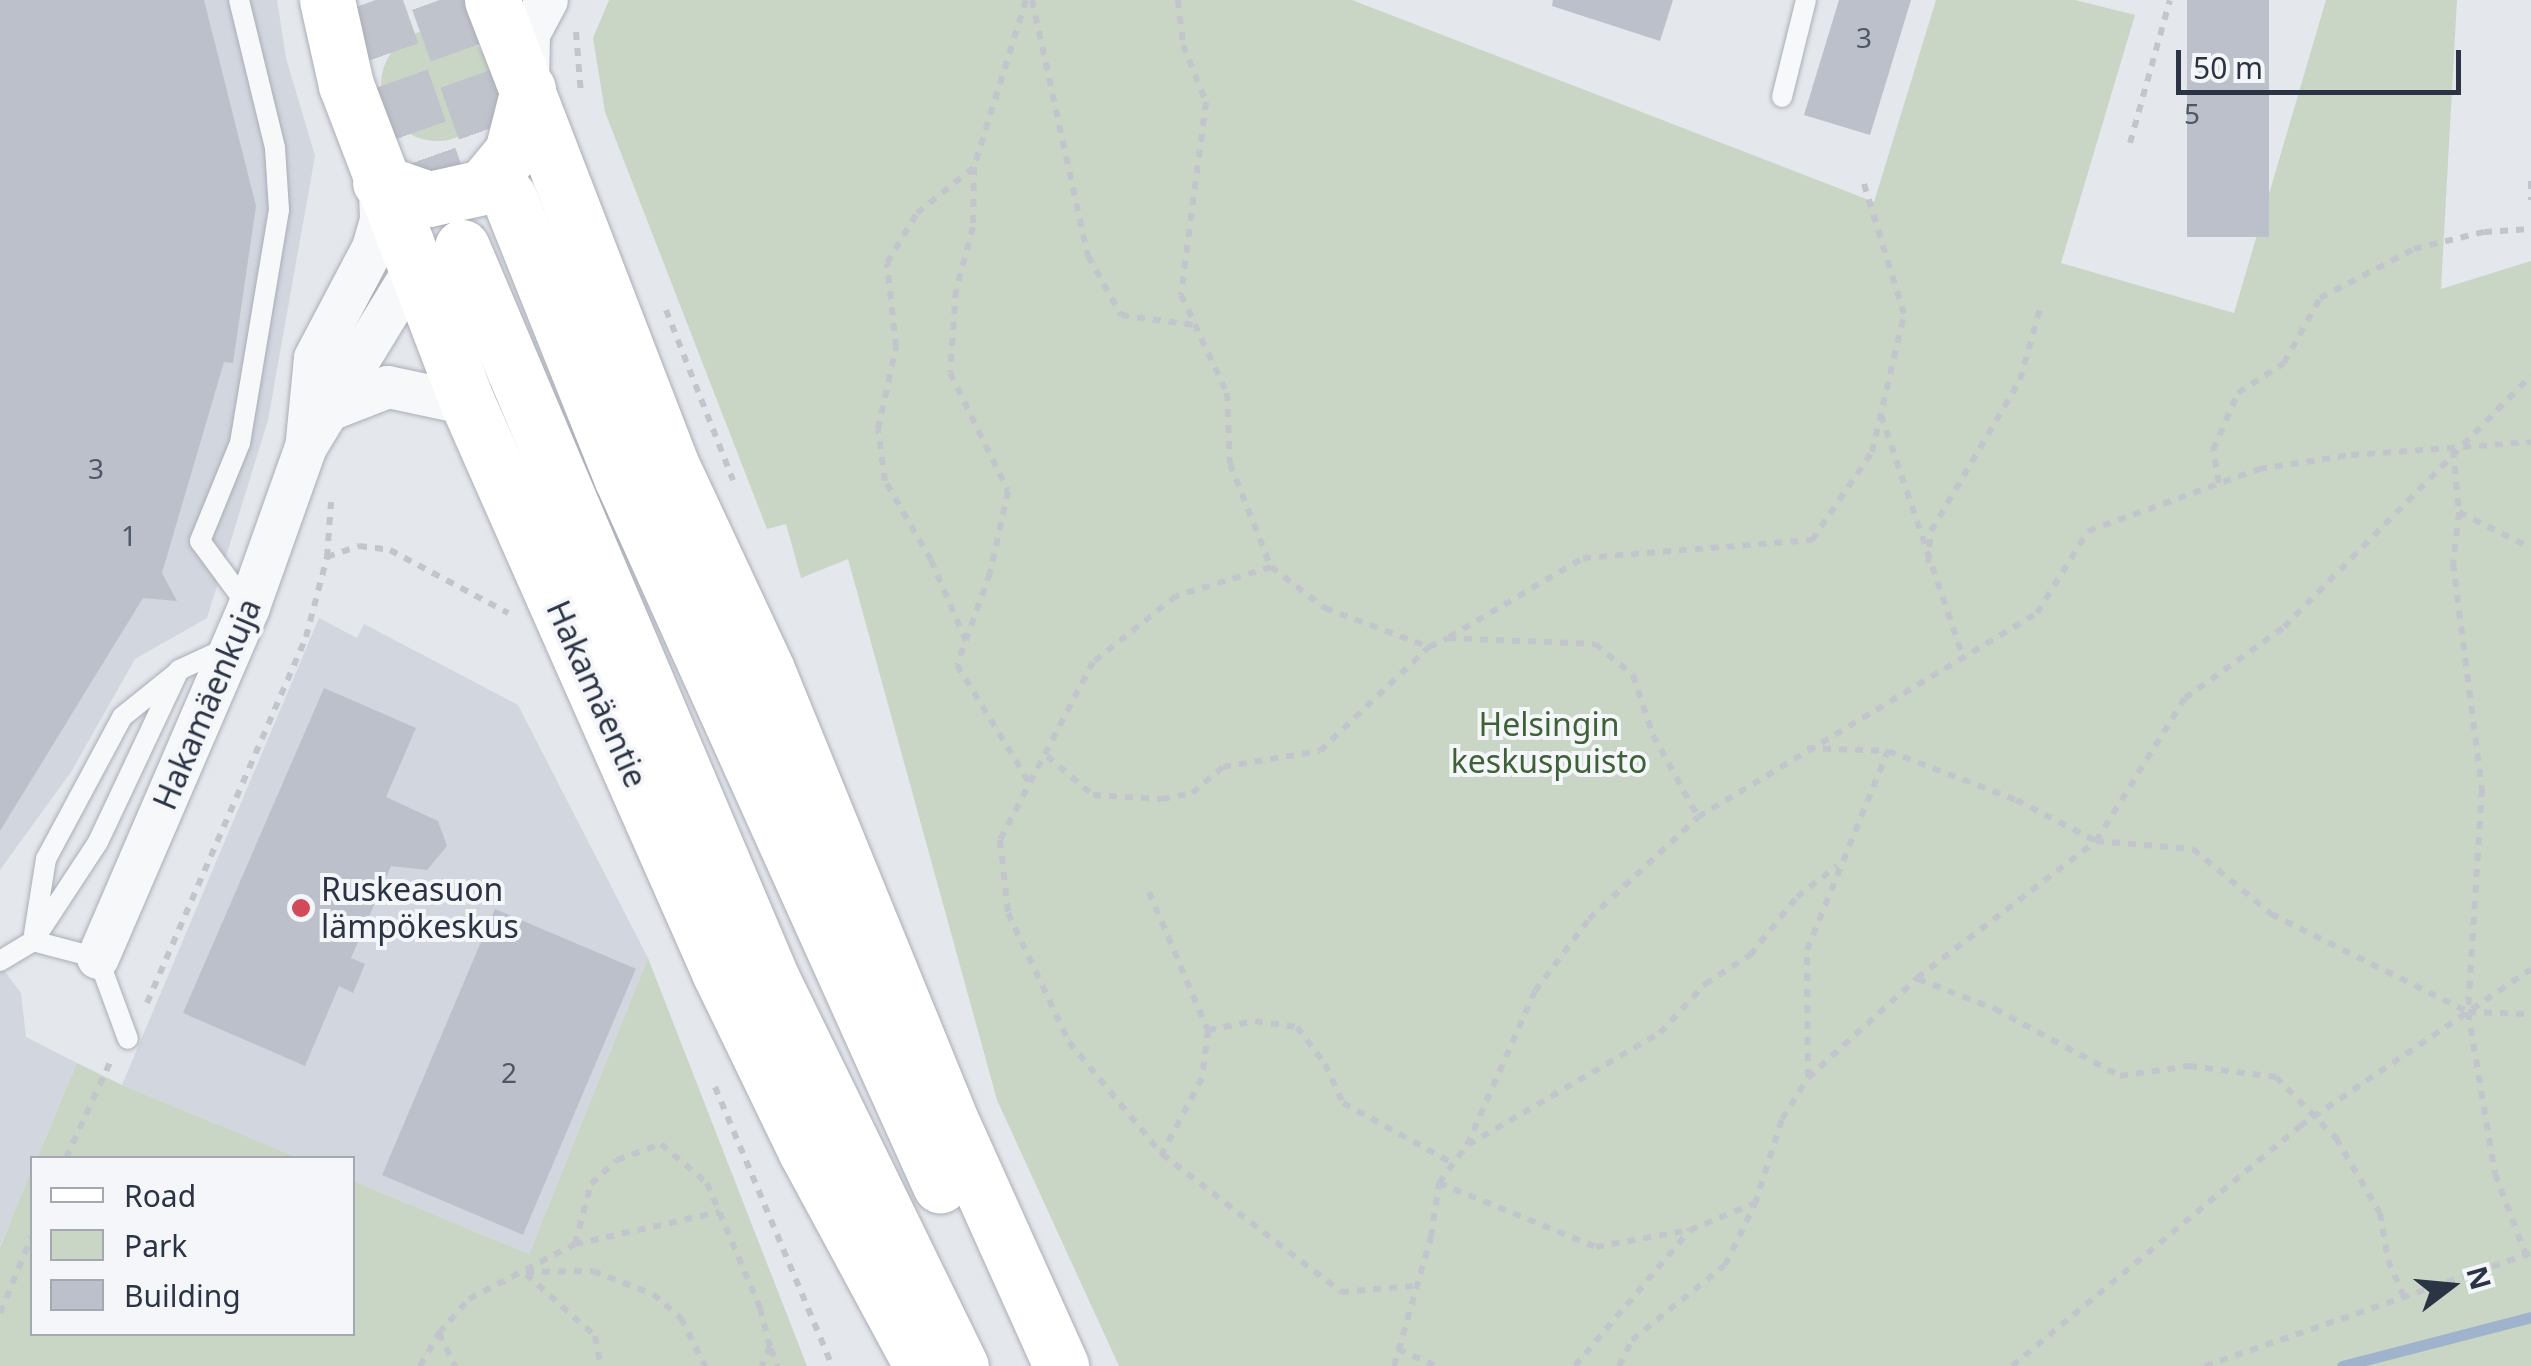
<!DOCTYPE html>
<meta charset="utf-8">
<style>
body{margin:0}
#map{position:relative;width:2531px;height:1366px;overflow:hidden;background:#e4e7ec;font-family:"Noto Sans",sans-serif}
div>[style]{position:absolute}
.built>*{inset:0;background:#d2d6de}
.green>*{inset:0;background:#c9d6c5}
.round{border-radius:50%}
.stream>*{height:11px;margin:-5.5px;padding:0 5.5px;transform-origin:5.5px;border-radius:5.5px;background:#9fb4cc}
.building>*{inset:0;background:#bbc0ca;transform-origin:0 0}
.primary-tunnel>*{height:55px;margin-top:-27.5px;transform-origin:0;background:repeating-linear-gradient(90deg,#bfc3cb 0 55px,transparent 0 83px)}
.path>*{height:6px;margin-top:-3px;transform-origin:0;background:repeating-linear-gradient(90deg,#c2c5cb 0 8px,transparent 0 16px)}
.roads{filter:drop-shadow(0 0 2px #a9aeb7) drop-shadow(0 0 2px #a9aeb7)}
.service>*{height:20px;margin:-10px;padding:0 10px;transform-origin:10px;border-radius:10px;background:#f7f8fa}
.minor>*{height:42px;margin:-21px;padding:0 21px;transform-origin:21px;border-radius:21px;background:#f7f8fa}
.primary>*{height:55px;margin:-27.5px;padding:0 27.5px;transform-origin:27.5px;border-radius:27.5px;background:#fff}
.dots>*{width:28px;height:28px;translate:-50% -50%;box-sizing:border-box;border:5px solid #f4f6f9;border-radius:50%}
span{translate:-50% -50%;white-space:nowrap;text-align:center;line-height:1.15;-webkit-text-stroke:8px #f4f6f9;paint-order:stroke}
.number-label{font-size:28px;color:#4f5766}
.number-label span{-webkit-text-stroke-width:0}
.street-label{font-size:32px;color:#2b3445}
.park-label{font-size:32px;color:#3f6138}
.poi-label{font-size:32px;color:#2b3445}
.left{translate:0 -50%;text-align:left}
.legend{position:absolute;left:30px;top:1156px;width:325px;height:180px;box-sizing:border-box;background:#f4f6f9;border:2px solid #a4a8b1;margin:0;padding:12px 18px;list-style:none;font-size:30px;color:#2b3445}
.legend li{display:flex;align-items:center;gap:20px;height:50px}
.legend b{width:50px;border:2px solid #a4a8b1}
.north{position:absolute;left:2401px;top:1236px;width:100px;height:100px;-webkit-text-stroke:8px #f4f6f9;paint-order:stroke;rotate:74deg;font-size:28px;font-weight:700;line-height:40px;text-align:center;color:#2b3445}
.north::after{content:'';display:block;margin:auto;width:35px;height:45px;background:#2b3445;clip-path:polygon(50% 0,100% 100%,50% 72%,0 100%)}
.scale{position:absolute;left:2176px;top:50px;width:285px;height:45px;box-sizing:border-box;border:5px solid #2b3445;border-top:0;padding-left:12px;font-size:30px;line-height:35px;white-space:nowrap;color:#2b3445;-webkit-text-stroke:8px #f4f6f9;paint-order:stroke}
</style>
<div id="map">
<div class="built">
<i style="clip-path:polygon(0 0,277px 0,286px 58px,315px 156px,268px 420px,207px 618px,135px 659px,71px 772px,0 870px)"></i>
<i style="clip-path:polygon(319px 618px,357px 638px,364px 624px,518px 705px,648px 958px,529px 1254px,353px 1181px,352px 1158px,299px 1158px,122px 1085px)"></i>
<i style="clip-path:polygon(0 965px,21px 993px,26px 1037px,77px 1063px,0 1246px)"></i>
</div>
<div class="green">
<i style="clip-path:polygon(609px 0,1352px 0,1874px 202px,1936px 0,2075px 0,2135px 15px,2061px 263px,2234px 313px,2326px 0,2457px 0,2441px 289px,2531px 261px,2531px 1366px,1119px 1366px,997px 1100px,848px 559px,801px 578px,786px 524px,767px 529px,605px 112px,593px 38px)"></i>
<i class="round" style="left:381px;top:29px;width:112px;height:112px"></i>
<i style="clip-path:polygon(648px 958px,807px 1366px,0 1366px,0 1247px,32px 1169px,32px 1334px,352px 1334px,353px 1181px,529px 1254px)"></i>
<i style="clip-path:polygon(77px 1063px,122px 1085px,299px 1158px,37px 1158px)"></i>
</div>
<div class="stream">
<i style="left:2342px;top:1366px;width:195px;rotate:-14.5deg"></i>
</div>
<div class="building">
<i style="clip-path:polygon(0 0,204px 0,256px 206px,233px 363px,224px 362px,162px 573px,177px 601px,143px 598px,0 831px)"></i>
<i style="clip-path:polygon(1553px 0,1673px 0,1660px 41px,1552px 6px)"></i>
<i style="clip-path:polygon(1839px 0,1911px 0,1870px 135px,1804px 115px)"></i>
<i style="left:2187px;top:0;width:82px;height:237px"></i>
<i style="clip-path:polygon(324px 688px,416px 728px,386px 797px,438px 821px,447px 846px,427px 870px,391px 866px,351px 958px,365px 964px,353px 993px,339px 986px,305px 1066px,183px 1013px)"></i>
<i style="left:495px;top:909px;width:153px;height:289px;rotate:23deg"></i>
</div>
<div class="primary-tunnel">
<i style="left:374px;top:0;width:251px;rotate:70.5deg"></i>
<i style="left:438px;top:0;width:209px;rotate:70.2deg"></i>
</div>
<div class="path">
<i style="left:1026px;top:0;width:175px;rotate:107.3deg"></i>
<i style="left:974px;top:167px;width:60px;rotate:91deg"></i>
<i style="left:973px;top:227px;width:65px;rotate:105.1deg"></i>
<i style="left:956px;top:290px;width:83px;rotate:94.1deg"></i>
<i style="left:950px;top:373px;width:131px;rotate:63.8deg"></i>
<i style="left:1008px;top:491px;width:84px;rotate:102.4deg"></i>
<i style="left:990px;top:573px;width:98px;rotate:109.7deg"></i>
<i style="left:957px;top:665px;width:137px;rotate:58.4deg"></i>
<i style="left:1032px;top:0;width:262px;rotate:77.7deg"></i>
<i style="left:1088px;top:256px;width:68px;rotate:60.8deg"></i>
<i style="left:1121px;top:315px;width:74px;rotate:7.8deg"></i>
<i style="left:1178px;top:0;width:45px;rotate:83.7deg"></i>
<i style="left:1183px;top:45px;width:61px;rotate:68deg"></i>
<i style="left:1206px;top:102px;width:195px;rotate:97.4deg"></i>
<i style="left:1181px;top:295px;width:108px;rotate:64.9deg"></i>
<i style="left:1227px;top:393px;width:71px;rotate:87.6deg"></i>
<i style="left:1230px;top:464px;width:111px;rotate:68.3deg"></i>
<i style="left:1271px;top:567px;width:68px;rotate:37.2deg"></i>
<i style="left:1325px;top:608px;width:111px;rotate:20.6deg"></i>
<i style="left:1429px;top:647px;width:21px;rotate:-25deg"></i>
<i style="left:1448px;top:638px;width:147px;rotate:2.3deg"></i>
<i style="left:1595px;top:644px;width:49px;rotate:39.2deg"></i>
<i style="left:1633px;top:675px;width:63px;rotate:71.6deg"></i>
<i style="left:1653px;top:735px;width:94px;rotate:61.2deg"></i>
<i style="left:576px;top:32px;width:62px;rotate:85.4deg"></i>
<i style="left:2130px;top:143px;width:148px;rotate:-74.4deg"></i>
<i style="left:2531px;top:181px;width:19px;rotate:90deg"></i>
<i style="left:666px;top:310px;width:183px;rotate:68.5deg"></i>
<i style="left:1881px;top:415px;width:259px;rotate:71.3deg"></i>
<i style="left:2453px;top:450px;width:62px;rotate:84.5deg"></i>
<i style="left:2459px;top:512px;width:51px;rotate:96.7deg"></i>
<i style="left:2453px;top:563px;width:228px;rotate:82.7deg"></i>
<i style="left:2482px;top:789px;width:223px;rotate:93.6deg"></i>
<i style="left:2468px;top:1012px;width:164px;rotate:80.5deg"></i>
<i style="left:2495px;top:1174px;width:87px;rotate:69.1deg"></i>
<i style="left:2219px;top:483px;width:34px;rotate:-100deg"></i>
<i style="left:2213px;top:450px;width:62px;rotate:-66.3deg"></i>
<i style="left:2238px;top:393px;width:55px;rotate:-33.1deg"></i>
<i style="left:2284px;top:363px;width:74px;rotate:-61deg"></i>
<i style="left:2320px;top:298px;width:106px;rotate:-27.5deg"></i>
<i style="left:2414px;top:249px;width:72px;rotate:-13.7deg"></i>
<i style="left:2484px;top:232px;width:47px;rotate:-3.7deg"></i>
<i style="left:2459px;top:512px;width:80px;rotate:26.6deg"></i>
<i style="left:327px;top:557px;width:34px;rotate:-19deg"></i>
<i style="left:359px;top:546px;width:31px;rotate:7deg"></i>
<i style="left:390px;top:550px;width:134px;rotate:28.1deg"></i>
<i style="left:1928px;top:563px;width:32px;rotate:-85deg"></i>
<i style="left:1931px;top:531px;width:175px;rotate:-59.5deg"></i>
<i style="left:2020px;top:380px;width:78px;rotate:-74.4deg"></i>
<i style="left:1271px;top:567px;width:99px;rotate:163deg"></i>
<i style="left:1176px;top:596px;width:106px;rotate:141.5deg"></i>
<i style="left:1093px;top:662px;width:201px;rotate:117.6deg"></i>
<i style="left:1000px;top:840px;width:73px;rotate:83.7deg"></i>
<i style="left:1008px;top:913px;width:143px;rotate:64.7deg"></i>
<i style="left:1069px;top:1042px;width:146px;rotate:50.3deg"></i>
<i style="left:1162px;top:1154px;width:226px;rotate:37.6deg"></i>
<i style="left:1341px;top:1292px;width:72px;rotate:-4.8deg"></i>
<i style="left:1449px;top:637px;width:156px;rotate:-30.5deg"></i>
<i style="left:1583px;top:558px;width:230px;rotate:-4.5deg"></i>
<i style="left:1812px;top:540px;width:107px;rotate:-55.7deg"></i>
<i style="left:1872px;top:452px;width:142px;rotate:-76.9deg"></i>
<i style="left:1904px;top:314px;width:139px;rotate:-107.1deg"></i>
<i style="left:966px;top:641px;width:88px;rotate:-113.4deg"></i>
<i style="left:931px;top:560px;width:91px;rotate:-120.2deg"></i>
<i style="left:885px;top:481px;width:52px;rotate:-97.7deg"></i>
<i style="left:878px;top:429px;width:84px;rotate:-77.6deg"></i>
<i style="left:896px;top:347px;width:84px;rotate:-96.1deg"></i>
<i style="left:887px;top:263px;width:58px;rotate:-59deg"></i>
<i style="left:917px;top:213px;width:72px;rotate:-38.8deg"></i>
<i style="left:1807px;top:748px;width:81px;rotate:2.1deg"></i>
<i style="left:1888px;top:751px;width:137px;rotate:20.9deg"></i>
<i style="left:2016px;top:800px;width:90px;rotate:27.1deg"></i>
<i style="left:2096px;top:841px;width:97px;rotate:4.7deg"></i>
<i style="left:2193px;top:849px;width:102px;rotate:39.8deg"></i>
<i style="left:2271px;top:914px;width:220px;rotate:26.4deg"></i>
<i style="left:2468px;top:1012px;width:63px;rotate:1.8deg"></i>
<i style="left:1047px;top:756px;width:60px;rotate:40.3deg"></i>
<i style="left:1093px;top:795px;width:69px;rotate:3.3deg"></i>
<i style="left:1162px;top:799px;width:31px;rotate:-11deg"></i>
<i style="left:1192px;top:793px;width:40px;rotate:-40deg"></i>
<i style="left:1223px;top:767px;width:98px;rotate:-9.4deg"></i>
<i style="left:1320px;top:751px;width:151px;rotate:-43.7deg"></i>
<i style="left:1149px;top:892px;width:150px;rotate:66.9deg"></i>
<i style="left:1208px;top:1030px;width:48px;rotate:97.1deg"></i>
<i style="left:1202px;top:1078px;width:86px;rotate:117.8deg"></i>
<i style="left:1918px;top:979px;width:83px;rotate:21.3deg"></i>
<i style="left:1995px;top:1009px;width:142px;rotate:28.2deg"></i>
<i style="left:2120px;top:1076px;width:70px;rotate:-8.2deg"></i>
<i style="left:2189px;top:1066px;width:88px;rotate:7.2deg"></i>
<i style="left:2276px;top:1077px;width:86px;rotate:45.5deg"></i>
<i style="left:2336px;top:1138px;width:87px;rotate:59.6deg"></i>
<i style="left:2380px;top:1213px;width:48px;rotate:80.3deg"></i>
<i style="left:2388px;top:1260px;width:40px;rotate:66.6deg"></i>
<i style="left:147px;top:1003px;width:399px;rotate:-66.5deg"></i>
<i style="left:306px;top:637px;width:83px;rotate:-75.3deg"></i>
<i style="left:327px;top:557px;width:55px;rotate:-85.8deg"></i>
<i style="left:1208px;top:1030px;width:48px;rotate:-10.8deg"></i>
<i style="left:1255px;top:1021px;width:42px;rotate:8.1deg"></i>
<i style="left:1297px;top:1027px;width:46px;rotate:52.9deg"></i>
<i style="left:1325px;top:1064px;width:43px;rotate:65.2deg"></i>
<i style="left:1343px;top:1103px;width:124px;rotate:28.8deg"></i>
<i style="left:1808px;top:1077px;width:127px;rotate:-90.5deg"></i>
<i style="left:1807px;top:950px;width:215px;rotate:-67.9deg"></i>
<i style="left:715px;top:1087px;width:303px;rotate:67.2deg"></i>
<i style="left:1468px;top:1145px;width:222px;rotate:-30.3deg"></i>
<i style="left:1660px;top:1033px;width:67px;rotate:-47.4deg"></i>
<i style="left:1705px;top:984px;width:54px;rotate:-32.8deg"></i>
<i style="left:1750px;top:955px;width:75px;rotate:-51deg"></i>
<i style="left:1797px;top:897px;width:51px;rotate:-37.8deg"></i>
<i style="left:66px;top:1158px;width:108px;rotate:-65.3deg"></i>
<i style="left:1439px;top:1183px;width:170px;rotate:22.2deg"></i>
<i style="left:1596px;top:1247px;width:96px;rotate:-10.3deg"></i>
<i style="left:1690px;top:1230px;width:68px;rotate:-22.4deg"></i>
<i style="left:575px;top:1244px;width:148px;rotate:-12.5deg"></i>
<i style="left:526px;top:1272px;width:67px;rotate:-0.9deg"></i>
<i style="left:593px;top:1271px;width:64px;rotate:21deg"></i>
<i style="left:653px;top:1294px;width:37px;rotate:41deg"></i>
<i style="left:681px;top:1318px;width:54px;rotate:63.4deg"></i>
<i style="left:526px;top:1274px;width:93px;rotate:41.9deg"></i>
<i style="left:595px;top:1336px;width:31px;rotate:79deg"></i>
<i style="left:0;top:1313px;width:83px;rotate:-67.4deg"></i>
<i style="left:439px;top:1333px;width:45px;rotate:-48.6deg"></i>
<i style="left:469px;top:1299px;width:119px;rotate:-27.4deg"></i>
<i style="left:575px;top:1244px;width:62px;rotate:-75.1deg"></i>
<i style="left:591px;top:1184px;width:35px;rotate:-43deg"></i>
<i style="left:617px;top:1160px;width:47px;rotate:-20deg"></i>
<i style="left:661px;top:1144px;width:60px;rotate:40.3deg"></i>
<i style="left:707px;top:1183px;width:136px;rotate:67deg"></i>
<i style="left:760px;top:1308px;width:40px;rotate:75.6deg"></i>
<i style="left:770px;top:1347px;width:21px;rotate:113deg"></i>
<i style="left:771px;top:1349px;width:18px;rotate:68deg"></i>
<i style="left:1398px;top:1349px;width:42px;rotate:24.1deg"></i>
<i style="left:420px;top:1366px;width:38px;rotate:-60deg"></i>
<i style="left:439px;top:1333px;width:37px;rotate:64deg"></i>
<i style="left:1394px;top:1366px;width:134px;rotate:-74deg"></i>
<i style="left:1431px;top:1237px;width:55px;rotate:-81.6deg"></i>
<i style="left:1439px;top:1183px;width:47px;rotate:-53.6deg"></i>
<i style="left:1467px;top:1145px;width:168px;rotate:-66.2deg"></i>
<i style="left:1535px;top:991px;width:90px;rotate:-53.1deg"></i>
<i style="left:1589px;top:919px;width:149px;rotate:-43.1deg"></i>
<i style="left:1698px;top:817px;width:396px;rotate:-31deg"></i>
<i style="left:2037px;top:613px;width:97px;rotate:-58.1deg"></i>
<i style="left:2088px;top:531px;width:182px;rotate:-19.9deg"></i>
<i style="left:2259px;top:469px;width:93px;rotate:-8.7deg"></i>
<i style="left:2351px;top:455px;width:180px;rotate:-4.1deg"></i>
<i style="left:1575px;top:1366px;width:178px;rotate:-49.8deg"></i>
<i style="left:1619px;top:1366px;width:29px;rotate:-63deg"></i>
<i style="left:1632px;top:1340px;width:119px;rotate:-38.9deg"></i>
<i style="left:1725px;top:1265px;width:68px;rotate:-63.8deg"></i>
<i style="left:1755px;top:1204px;width:89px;rotate:-72.4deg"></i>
<i style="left:1782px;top:1119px;width:49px;rotate:-57.6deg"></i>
<i style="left:1808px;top:1078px;width:148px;rotate:-42.5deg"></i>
<i style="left:1917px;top:978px;width:225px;rotate:-37.4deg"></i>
<i style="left:2096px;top:841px;width:168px;rotate:-58.1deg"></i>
<i style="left:2185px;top:698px;width:122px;rotate:-35.6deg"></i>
<i style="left:2284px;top:627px;width:352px;rotate:-45.5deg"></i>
<i style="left:2012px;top:1366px;width:375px;rotate:-39.8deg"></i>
<i style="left:2300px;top:1126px;width:279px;rotate:-34.2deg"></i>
<i style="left:2205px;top:1366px;width:345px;rotate:-19.1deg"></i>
</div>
<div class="roads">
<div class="service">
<i style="left:239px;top:0;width:152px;rotate:76.3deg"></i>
<i style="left:275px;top:148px;width:62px;rotate:86.3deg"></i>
<i style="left:279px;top:210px;width:236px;rotate:99.5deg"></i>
<i style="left:240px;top:443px;width:106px;rotate:112.2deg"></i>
<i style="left:200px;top:541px;width:81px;rotate:53.6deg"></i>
<i style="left:1782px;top:97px;width:100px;rotate:-76.1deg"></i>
<i style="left:34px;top:934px;width:76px;rotate:-80.9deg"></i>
<i style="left:46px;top:859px;width:161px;rotate:-61.8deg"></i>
<i style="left:122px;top:717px;width:73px;rotate:-38.9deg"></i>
<i style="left:33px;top:941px;width:67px;rotate:14.7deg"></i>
<i style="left:98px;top:958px;width:86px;rotate:69.7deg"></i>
<i style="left:0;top:961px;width:39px;rotate:-31deg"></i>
<i style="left:33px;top:941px;width:118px;rotate:-56.7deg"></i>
<i style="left:98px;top:842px;width:190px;rotate:-64.8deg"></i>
<i style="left:179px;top:670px;width:53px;rotate:-24.6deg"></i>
</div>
<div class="minor">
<i style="left:528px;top:83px;width:49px;rotate:-88.8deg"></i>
<i style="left:529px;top:34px;width:38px;rotate:-62deg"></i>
<i style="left:332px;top:409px;width:60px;rotate:-21.4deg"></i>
<i style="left:388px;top:387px;width:82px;rotate:12deg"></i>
<i style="left:307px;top:440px;width:82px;rotate:-84.4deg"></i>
<i style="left:315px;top:358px;width:124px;rotate:-62.2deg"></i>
<i style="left:373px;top:248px;width:29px;rotate:-74deg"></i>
<i style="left:381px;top:220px;width:38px;rotate:-92deg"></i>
<i style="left:98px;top:958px;width:382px;rotate:-66.7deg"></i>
<i style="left:249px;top:607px;width:170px;rotate:-70.4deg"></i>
<i style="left:306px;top:447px;width:207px;rotate:-58.6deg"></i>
</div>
<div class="primary">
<i style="left:327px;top:0;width:87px;rotate:77.4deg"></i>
<i style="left:346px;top:85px;width:342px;rotate:69.1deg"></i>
<i style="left:468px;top:404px;width:623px;rotate:66.15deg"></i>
<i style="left:720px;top:974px;width:195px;rotate:64.2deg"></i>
<i style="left:805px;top:1150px;width:246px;rotate:61.6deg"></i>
<i style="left:492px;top:0;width:497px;rotate:68.9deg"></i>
<i style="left:671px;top:464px;width:227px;rotate:65deg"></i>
<i style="left:767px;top:670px;width:479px;rotate:67.8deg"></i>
<i style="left:948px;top:1114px;width:276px;rotate:65.8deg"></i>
<i style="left:380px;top:182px;width:52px;rotate:19.1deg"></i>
<i style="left:429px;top:199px;width:55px;rotate:-12.5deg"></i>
<i style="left:483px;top:187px;width:45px;rotate:-50.4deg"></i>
<i style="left:512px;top:152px;width:65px;rotate:-75.7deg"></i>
<i style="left:509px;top:197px;width:302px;rotate:68.2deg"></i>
<i style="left:621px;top:477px;width:777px;rotate:65.75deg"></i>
<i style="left:462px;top:247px;width:795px;rotate:67.05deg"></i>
<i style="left:772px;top:979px;width:431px;rotate:64deg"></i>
</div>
</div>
<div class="dots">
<i style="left:301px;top:908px;background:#d1495b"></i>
</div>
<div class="number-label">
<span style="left:1864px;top:37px">3</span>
<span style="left:2192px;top:113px">5</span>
<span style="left:96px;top:468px">3</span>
<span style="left:129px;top:535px">1</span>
<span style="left:509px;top:1072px">2</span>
</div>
<div class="street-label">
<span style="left:597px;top:694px;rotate:66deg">Hakamäentie</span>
<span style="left:207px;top:704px;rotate:-67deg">Hakamäenkuja</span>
</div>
<div class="park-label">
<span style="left:1549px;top:743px">Helsingin<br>keskuspuisto</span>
</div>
<div class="poi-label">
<span class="left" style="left:321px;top:908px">Ruskeasuon<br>lämpökeskus</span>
</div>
<ul class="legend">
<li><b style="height:12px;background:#fff"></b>Road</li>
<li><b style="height:28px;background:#c9d6c5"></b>Park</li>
<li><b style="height:28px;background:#bbc0ca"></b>Building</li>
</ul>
<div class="north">N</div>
<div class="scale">50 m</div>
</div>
